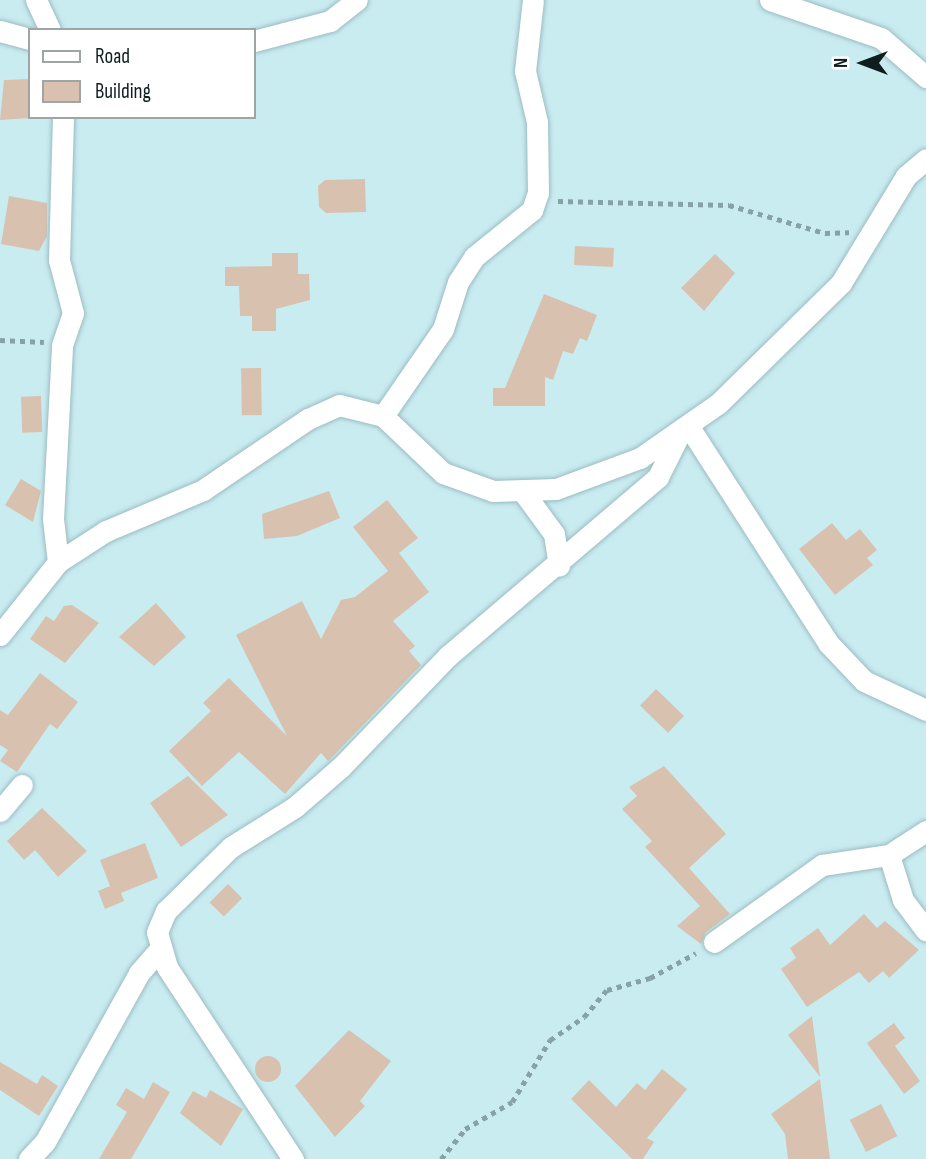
<!DOCTYPE html>
<style>
body{margin:0}
#map{position:relative;width:926px;height:1159px;overflow:hidden;background:#c9ecf1;font-family:"Sofia Sans Condensed",sans-serif}
div>[style]{position:absolute}
.building>*{inset:0;background:#d8c2af;transform-origin:0 0}
.round{border-radius:50%}
.path>*{height:4.5px;margin-top:-2.25px;transform-origin:0;background:repeating-linear-gradient(90deg,#87a2a6 0 5px,transparent 0 10px)}
.roads{filter:drop-shadow(0 0 2px #9bbcc1) drop-shadow(0 0 2px #9bbcc1)}
.street>*{height:21px;margin:-10.5px;padding:0 10.5px;transform-origin:10.5px;border-radius:10.5px;background:#fff}
span{translate:-50% -50%;white-space:nowrap;text-align:center;line-height:1.15;-webkit-text-stroke:5px #fff;paint-order:stroke}
.legend{position:absolute;left:28px;top:28px;width:228px;height:91px;box-sizing:border-box;background:#fff;border:2px solid #9fa5a5;margin:0;padding:9px 12px;list-style:none;font-size:21px;color:#101d1f}
.legend li{display:flex;align-items:center;gap:14px;height:35px}
.legend b{width:35px;border:2px solid #9fa5a5}
.north{position:absolute;left:828px;top:28px;width:70px;height:70px;-webkit-text-stroke:5px #fff;paint-order:stroke;rotate:270deg;font-size:19px;font-weight:700;line-height:28px;text-align:center;color:#101d1f}
.north::after{content:'';display:block;margin:auto;width:24px;height:32px;background:#101d1f;clip-path:polygon(50% 0,100% 100%,50% 72%,0 100%)}
</style>
<div id="map">
<div class="building">
<i style="clip-path:polygon(30px 79px,30px 118px,0 120px,4px 80px)"></i>
<i style="clip-path:polygon(365px 179px,366px 212px,326px 213px,319px 207px,318px 186px,325px 180px)"></i>
<i style="clip-path:polygon(9px 196px,47px 203px,47px 236px,39px 251px,1px 244px)"></i>
<i style="left:575px;top:246px;width:39px;height:19px;rotate:3deg"></i>
<i style="clip-path:polygon(272px 253px,298px 253px,298px 274px,309px 274px,310px 300px,276px 309px,276px 331px,252px 331px,252px 316px,240px 316px,239px 286px,225px 286px,225px 267px,272px 266px)"></i>
<i style="clip-path:polygon(715px 254px,735px 273px,704px 311px,681px 288px)"></i>
<i style="clip-path:polygon(544px 294px,597px 315px,587px 341px,580px 338px,573px 354px,563px 351px,553px 380px,545px 377px,545px 406px,493px 406px,493px 388px,505px 388px)"></i>
<i style="left:261px;top:368px;width:47px;height:20px;rotate:89deg"></i>
<i style="left:41px;top:396px;width:36px;height:20px;rotate:88deg"></i>
<i style="clip-path:polygon(21px 479px,41px 491px,33px 522px,5px 505px)"></i>
<i style="clip-path:polygon(329px 491px,340px 518px,297px 536px,264px 539px,262px 514px)"></i>
<i style="clip-path:polygon(387px 500px,418px 538px,399px 553px,429px 592px,393px 621px,415px 646px,409px 651px,421px 665px,333px 756px,328px 761px,321px 753px,285px 794px,239px 752px,202px 786px,169px 751px,211px 711px,203px 703px,229px 678px,287px 736px,236px 635px,302px 601px,321px 639px,341px 600px,355px 597px,388px 571px,353px 527px)"></i>
<i style="clip-path:polygon(832px 523px,846px 540px,860px 529px,877px 550px,867px 558px,873px 565px,835px 595px,799px 549px)"></i>
<i style="clip-path:polygon(156px 603px,186px 637px,154px 666px,119px 637px)"></i>
<i style="clip-path:polygon(72px 605px,99px 623px,65px 663px,30px 639px,46px 616px,54px 621px,64px 606px)"></i>
<i style="clip-path:polygon(40px 673px,78px 702px,57px 729px,50px 724px,17px 772px,0 761px,8px 750px,0 745px,0 710px,8px 715px)"></i>
<i style="left:656px;top:689px;width:39px;height:23px;rotate:44deg"></i>
<i style="clip-path:polygon(664px 766px,726px 834px,689px 868px,730px 914px,706px 932px,701px 944px,677px 926px,700px 906px,645px 847px,652px 841px,622px 809px,637px 796px,629px 787px)"></i>
<i style="clip-path:polygon(188px 776px,228px 815px,181px 847px,150px 803px)"></i>
<i style="clip-path:polygon(42px 808px,87px 851px,58px 877px,35px 850px,24px 860px,7px 841px)"></i>
<i style="clip-path:polygon(145px 843px,158px 878px,121px 893px,124px 901px,105px 909px,98px 891px,110px 886px,100px 860px)"></i>
<i style="left:228px;top:884px;width:20px;height:26px;rotate:45deg"></i>
<i style="clip-path:polygon(864px 914px,877px 928px,885px 921px,919px 950px,889px 978px,883px 971px,869px 983px,859px 972px,807px 1007px,781px 969px,796px 958px,790px 948px,818px 928px,830px 945px)"></i>
<i style="clip-path:polygon(812px 1016px,820px 1077px,788px 1035px)"></i>
<i style="clip-path:polygon(894px 1023px,905px 1038px,895px 1046px,920px 1081px,904px 1094px,867px 1043px)"></i>
<i style="clip-path:polygon(349px 1030px,391px 1061px,360px 1101px,365px 1106px,335px 1137px,295px 1086px)"></i>
<i class="round" style="left:255px;top:1056px;width:26px;height:26px"></i>
<i style="clip-path:polygon(0 1062px,37px 1084px,42px 1075px,58px 1086px,39px 1116px,0 1090px)"></i>
<i style="clip-path:polygon(662px 1069px,687px 1089px,647px 1138px,654px 1142px,643px 1159px,632px 1159px,571px 1099px,589px 1080px,616px 1107px,637px 1083px,645px 1090px)"></i>
<i style="clip-path:polygon(820px 1079px,830px 1159px,788px 1159px,785px 1134px,771px 1114px)"></i>
<i style="clip-path:polygon(153px 1082px,170px 1092px,131px 1159px,99px 1159px,127px 1112px,116px 1105px,126px 1088px,144px 1099px)"></i>
<i style="clip-path:polygon(210px 1090px,243px 1109px,221px 1146px,180px 1113px,193px 1091px,206px 1098px)"></i>
<i style="left:881px;top:1104px;width:36px;height:35px;rotate:63deg"></i>
</div>
<div class="path">
<i style="left:558px;top:201px;width:171px;rotate:1.3deg"></i>
<i style="left:729px;top:205px;width:100px;rotate:16.3deg"></i>
<i style="left:825px;top:233px;width:24px;rotate:-2deg"></i>
<i style="left:0;top:340px;width:44px;rotate:2.6deg"></i>
<i style="left:441px;top:1159px;width:38px;rotate:-51deg"></i>
<i style="left:465px;top:1129px;width:54px;rotate:-29.9deg"></i>
<i style="left:512px;top:1102px;width:73px;rotate:-58.5deg"></i>
<i style="left:550px;top:1040px;width:41px;rotate:-34.1deg"></i>
<i style="left:584px;top:1017px;width:35px;rotate:-50deg"></i>
<i style="left:607px;top:990px;width:45px;rotate:-15.6deg"></i>
<i style="left:650px;top:978px;width:52px;rotate:-28.5deg"></i>
</div>
<div class="roads">
<div class="street">
<i style="left:36px;top:0;width:33px;rotate:65deg"></i>
<i style="left:770px;top:0;width:117px;rotate:18.9deg"></i>
<i style="left:881px;top:38px;width:60px;rotate:40.9deg"></i>
<i style="left:0;top:31px;width:31px;rotate:15deg"></i>
<i style="left:254px;top:41px;width:79px;rotate:-14.7deg"></i>
<i style="left:330px;top:21px;width:34px;rotate:-38deg"></i>
<i style="left:383px;top:416px;width:106px;rotate:-55.4deg"></i>
<i style="left:443px;top:329px;width:49px;rotate:-72.3deg"></i>
<i style="left:458px;top:282px;width:30px;rotate:-57deg"></i>
<i style="left:474px;top:257px;width:75px;rotate:-39deg"></i>
<i style="left:532px;top:210px;width:18px;rotate:-71deg"></i>
<i style="left:538px;top:193px;width:71px;rotate:-90.8deg"></i>
<i style="left:537px;top:122px;width:52px;rotate:-103.2deg"></i>
<i style="left:525px;top:71px;width:71px;rotate:-83.6deg"></i>
<i style="left:689px;top:427px;width:257px;rotate:57.2deg"></i>
<i style="left:828px;top:643px;width:52px;rotate:46.5deg"></i>
<i style="left:864px;top:681px;width:68px;rotate:25.1deg"></i>
<i style="left:524px;top:493px;width:51px;rotate:53.8deg"></i>
<i style="left:554px;top:534px;width:32px;rotate:81deg"></i>
<i style="left:58px;top:562px;width:43px;rotate:-96.6deg"></i>
<i style="left:53px;top:519px;width:174px;rotate:-87deg"></i>
<i style="left:62px;top:345px;width:34px;rotate:-71deg"></i>
<i style="left:73px;top:313px;width:55px;rotate:-104.8deg"></i>
<i style="left:59px;top:260px;width:143px;rotate:-88.4deg"></i>
<i style="left:0;top:635px;width:93px;rotate:-51.5deg"></i>
<i style="left:58px;top:562px;width:57px;rotate:-32.9deg"></i>
<i style="left:106px;top:531px;width:105px;rotate:-22.9deg"></i>
<i style="left:203px;top:490px;width:127px;rotate:-34.1deg"></i>
<i style="left:308px;top:419px;width:34px;rotate:-24deg"></i>
<i style="left:339px;top:405px;width:45px;rotate:14deg"></i>
<i style="left:383px;top:416px;width:83px;rotate:43.5deg"></i>
<i style="left:443px;top:473px;width:53px;rotate:19.8deg"></i>
<i style="left:493px;top:491px;width:63px;rotate:-1.8deg"></i>
<i style="left:556px;top:489px;width:90px;rotate:-20.3deg"></i>
<i style="left:640px;top:458px;width:96px;rotate:-34.8deg"></i>
<i style="left:719px;top:403px;width:171px;rotate:-44.5deg"></i>
<i style="left:841px;top:283px;width:125px;rotate:-58.7deg"></i>
<i style="left:906px;top:176px;width:26px;rotate:-40deg"></i>
<i style="left:0;top:811px;width:34px;rotate:-50deg"></i>
<i style="left:889px;top:855px;width:47px;rotate:72.7deg"></i>
<i style="left:903px;top:900px;width:38px;rotate:53deg"></i>
<i style="left:714px;top:942px;width:133px;rotate:-35.5deg"></i>
<i style="left:822px;top:865px;width:68px;rotate:-8.5deg"></i>
<i style="left:889px;top:855px;width:44px;rotate:-33deg"></i>
<i style="left:29px;top:1159px;width:23px;rotate:-47deg"></i>
<i style="left:45px;top:1142px;width:193px;rotate:-60.9deg"></i>
<i style="left:139px;top:973px;width:32px;rotate:-49deg"></i>
<i style="left:293px;top:1159px;width:230px;rotate:-123.3deg"></i>
<i style="left:167px;top:967px;width:36px;rotate:-106deg"></i>
<i style="left:157px;top:932px;width:23px;rotate:-67deg"></i>
<i style="left:166px;top:911px;width:91px;rotate:-44.6deg"></i>
<i style="left:231px;top:847px;width:75px;rotate:-32deg"></i>
<i style="left:295px;top:807px;width:62px;rotate:-41.1deg"></i>
<i style="left:342px;top:766px;width:153px;rotate:-46.1deg"></i>
<i style="left:448px;top:656px;width:276px;rotate:-40.4deg"></i>
<i style="left:658px;top:477px;width:49px;rotate:-63.4deg"></i>
</div>
</div>
<ul class="legend">
<li><b style="height:9px;background:#fff"></b>Road</li>
<li><b style="height:19px;background:#d8c2af"></b>Building</li>
</ul>
<div class="north">N</div>
</div>
